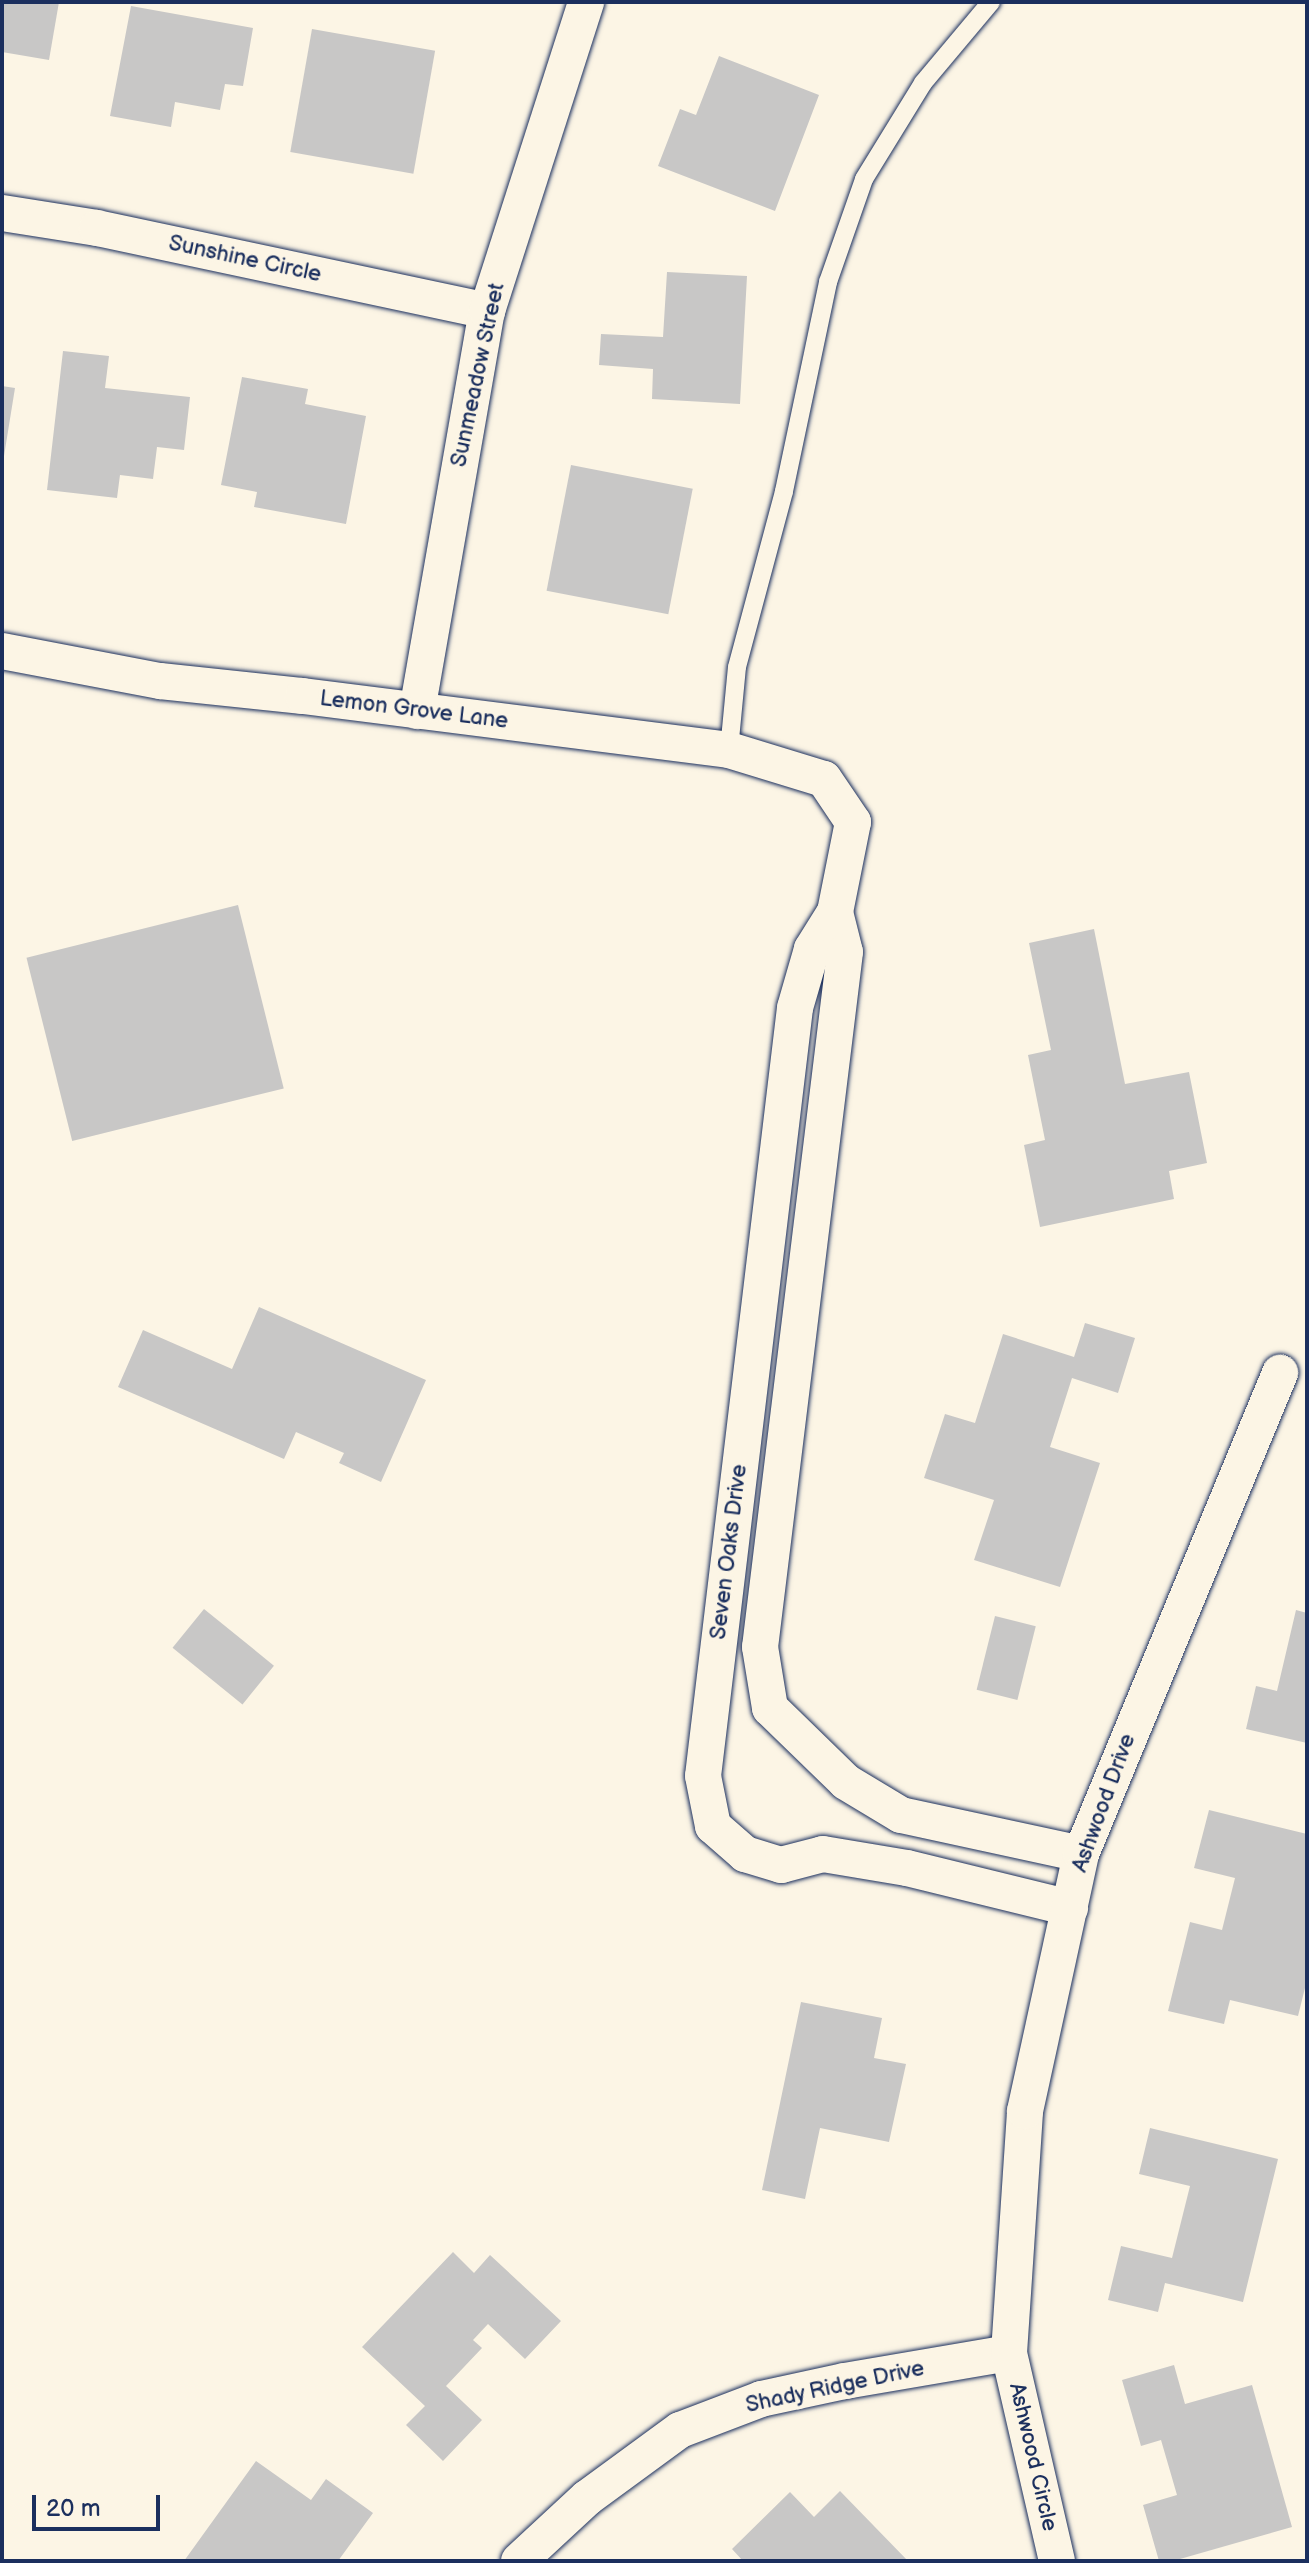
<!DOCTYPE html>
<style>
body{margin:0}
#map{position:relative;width:1309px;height:2563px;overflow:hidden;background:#fcf5e5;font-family:"Balsamiq Sans",sans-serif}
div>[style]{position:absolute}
.building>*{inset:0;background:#c8c7c6;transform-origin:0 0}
.roads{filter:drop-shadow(0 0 2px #1b2f5e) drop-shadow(0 0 2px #1b2f5e)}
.lane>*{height:18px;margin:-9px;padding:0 9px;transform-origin:9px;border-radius:9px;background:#fcf5e5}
.street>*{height:36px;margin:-18px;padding:0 18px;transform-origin:18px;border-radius:18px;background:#fcf5e5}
span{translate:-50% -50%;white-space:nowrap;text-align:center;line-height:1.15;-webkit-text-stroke:7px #fcf5e5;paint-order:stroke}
.street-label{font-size:22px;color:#1b2f5e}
.frame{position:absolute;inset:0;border:4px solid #1b2f5e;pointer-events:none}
.scale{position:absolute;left:32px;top:2495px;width:128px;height:36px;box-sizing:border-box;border:4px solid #1b2f5e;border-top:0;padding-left:10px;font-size:24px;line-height:28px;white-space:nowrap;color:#1b2f5e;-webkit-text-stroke:6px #fcf5e5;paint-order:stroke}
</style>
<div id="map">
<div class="building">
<i style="clip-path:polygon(2px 2px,59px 2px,49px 60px,2px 52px)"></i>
<i style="clip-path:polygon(131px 6px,253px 28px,243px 86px,225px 84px,220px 110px,175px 102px,171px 127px,110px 116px)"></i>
<i style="left:312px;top:29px;width:125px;height:125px;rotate:10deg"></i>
<i style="clip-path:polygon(719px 56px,819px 95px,775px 211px,658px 166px,680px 109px,696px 115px)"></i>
<i style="clip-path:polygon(667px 272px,747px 276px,740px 404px,652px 399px,653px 369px,599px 365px,601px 334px,663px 337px)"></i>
<i style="clip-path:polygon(63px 351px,109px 356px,105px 388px,190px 397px,184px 450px,157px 447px,153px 479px,120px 475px,117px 498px,47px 490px)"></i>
<i style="clip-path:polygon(242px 377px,308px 389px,305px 404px,366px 416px,346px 524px,254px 507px,257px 492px,221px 485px)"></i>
<i style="clip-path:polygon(2px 386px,15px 388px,4px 456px,2px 456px)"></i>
<i style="left:571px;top:465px;width:124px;height:128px;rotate:11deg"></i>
<i style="left:238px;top:905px;width:189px;height:218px;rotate:76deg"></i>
<i style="clip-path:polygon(1094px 929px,1125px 1084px,1189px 1072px,1207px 1163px,1169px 1171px,1174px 1199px,1040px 1227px,1024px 1145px,1045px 1140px,1028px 1055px,1051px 1050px,1029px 943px)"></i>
<i style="clip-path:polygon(259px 1307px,426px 1380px,381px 1482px,339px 1463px,344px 1453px,296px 1432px,284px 1459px,118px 1387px,143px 1330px,232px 1369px)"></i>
<i style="clip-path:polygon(1085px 1323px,1135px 1338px,1118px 1393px,1072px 1378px,1050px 1447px,1100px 1463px,1060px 1587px,974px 1560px,994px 1500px,924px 1478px,945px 1414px,975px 1423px,1003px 1334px,1074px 1357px)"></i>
<i style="left:204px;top:1609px;width:90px;height:50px;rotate:39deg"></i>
<i style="clip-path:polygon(1296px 1610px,1307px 1613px,1307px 1743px,1246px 1729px,1256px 1686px,1277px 1691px)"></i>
<i style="left:995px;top:1616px;width:42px;height:76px;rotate:14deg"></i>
<i style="clip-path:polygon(1209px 1810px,1307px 1834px,1307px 1980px,1298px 2016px,1230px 2000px,1224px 2024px,1168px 2011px,1190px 1922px,1222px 1930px,1235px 1878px,1194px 1868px)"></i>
<i style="clip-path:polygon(801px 2002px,882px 2018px,874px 2058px,906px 2064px,889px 2142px,820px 2128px,805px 2199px,762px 2190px)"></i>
<i style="clip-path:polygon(1150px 2128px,1278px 2159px,1243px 2302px,1165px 2283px,1158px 2312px,1108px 2300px,1121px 2246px,1172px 2258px,1190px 2186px,1139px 2174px)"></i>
<i style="clip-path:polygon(453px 2252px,474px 2273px,490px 2255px,561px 2321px,525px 2359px,488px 2324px,473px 2340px,482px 2348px,446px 2386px,482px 2420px,443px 2461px,406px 2425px,425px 2406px,362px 2347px)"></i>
<i style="clip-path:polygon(1174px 2365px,1185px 2404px,1252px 2385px,1292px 2527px,1173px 2561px,1159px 2561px,1143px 2505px,1177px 2495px,1161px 2440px,1141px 2446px,1122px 2380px)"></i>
<i style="clip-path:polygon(256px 2461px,311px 2500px,326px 2479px,373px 2513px,338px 2561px,184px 2561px)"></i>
<i style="clip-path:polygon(840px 2491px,908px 2561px,743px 2561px,732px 2549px,790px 2492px,814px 2517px)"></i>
</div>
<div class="roads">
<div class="lane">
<i style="left:729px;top:750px;width:83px;rotate:-84.5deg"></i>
<i style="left:737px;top:667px;width:182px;rotate:-75deg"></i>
<i style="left:784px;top:491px;width:214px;rotate:-78.1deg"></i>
<i style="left:828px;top:282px;width:109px;rotate:-70.7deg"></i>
<i style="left:864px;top:179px;width:113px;rotate:-58.4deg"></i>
<i style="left:923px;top:83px;width:106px;rotate:-50deg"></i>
</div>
<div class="street">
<i style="left:2px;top:213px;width:96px;rotate:9deg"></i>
<i style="left:97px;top:228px;width:399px;rotate:12deg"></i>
<i style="left:2px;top:651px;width:161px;rotate:10.8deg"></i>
<i style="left:160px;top:681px;width:144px;rotate:6deg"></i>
<i style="left:303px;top:696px;width:429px;rotate:7.2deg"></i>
<i style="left:729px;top:750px;width:99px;rotate:17deg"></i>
<i style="left:824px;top:779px;width:52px;rotate:56deg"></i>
<i style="left:853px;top:822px;width:92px;rotate:101.3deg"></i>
<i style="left:835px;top:912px;width:44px;rotate:121.9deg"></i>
<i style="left:812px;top:949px;width:61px;rotate:106.1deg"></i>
<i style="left:795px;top:1008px;width:773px;rotate:96.83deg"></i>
<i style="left:703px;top:1776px;width:51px;rotate:78.7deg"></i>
<i style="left:713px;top:1826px;width:43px;rotate:41.2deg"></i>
<i style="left:745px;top:1854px;width:38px;rotate:17deg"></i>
<i style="left:781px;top:1865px;width:43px;rotate:-14.7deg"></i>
<i style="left:823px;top:1854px;width:85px;rotate:9.5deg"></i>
<i style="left:907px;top:1868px;width:168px;rotate:13.8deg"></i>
<i style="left:417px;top:711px;width:406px;rotate:-80.1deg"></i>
<i style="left:487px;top:311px;width:324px;rotate:-72.2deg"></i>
<i style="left:835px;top:912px;width:41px;rotate:76deg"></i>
<i style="left:845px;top:952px;width:700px;rotate:96.97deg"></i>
<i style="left:760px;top:1647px;width:62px;rotate:80.7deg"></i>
<i style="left:770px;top:1708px;width:106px;rotate:44.2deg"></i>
<i style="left:846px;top:1782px;width:64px;rotate:31deg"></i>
<i style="left:901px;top:1815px;width:184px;rotate:12.2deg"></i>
<i style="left:519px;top:2561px;width:93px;rotate:-42.8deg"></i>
<i style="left:587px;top:2498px;width:115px;rotate:-36.2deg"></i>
<i style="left:680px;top:2430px;width:87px;rotate:-20.9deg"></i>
<i style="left:761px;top:2399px;width:86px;rotate:-12.1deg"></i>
<i style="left:845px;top:2381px;width:166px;rotate:-9.7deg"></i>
<i style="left:1057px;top:2561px;width:213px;rotate:-103deg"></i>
<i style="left:1009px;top:2353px;width:243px;rotate:-86.2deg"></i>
<i style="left:1025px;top:2111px;width:263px;rotate:-77.7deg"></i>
<i style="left:1081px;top:1854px;width:521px;rotate:-67.52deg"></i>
</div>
</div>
<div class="street-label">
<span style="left:245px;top:259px;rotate:12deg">Sunshine Circle</span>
<span style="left:478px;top:375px;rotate:-78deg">Sunmeadow Street</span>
<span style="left:414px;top:710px;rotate:7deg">Lemon Grove Lane</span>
<span style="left:729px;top:1552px;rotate:-83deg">Seven Oaks Drive</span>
<span style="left:1104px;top:1803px;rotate:-70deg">Ashwood Drive</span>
<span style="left:835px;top:2387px;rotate:-12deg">Shady Ridge Drive</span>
<span style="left:1033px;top:2457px;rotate:77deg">Ashwood Circle</span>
</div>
<div class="frame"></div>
<div class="scale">20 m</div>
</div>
